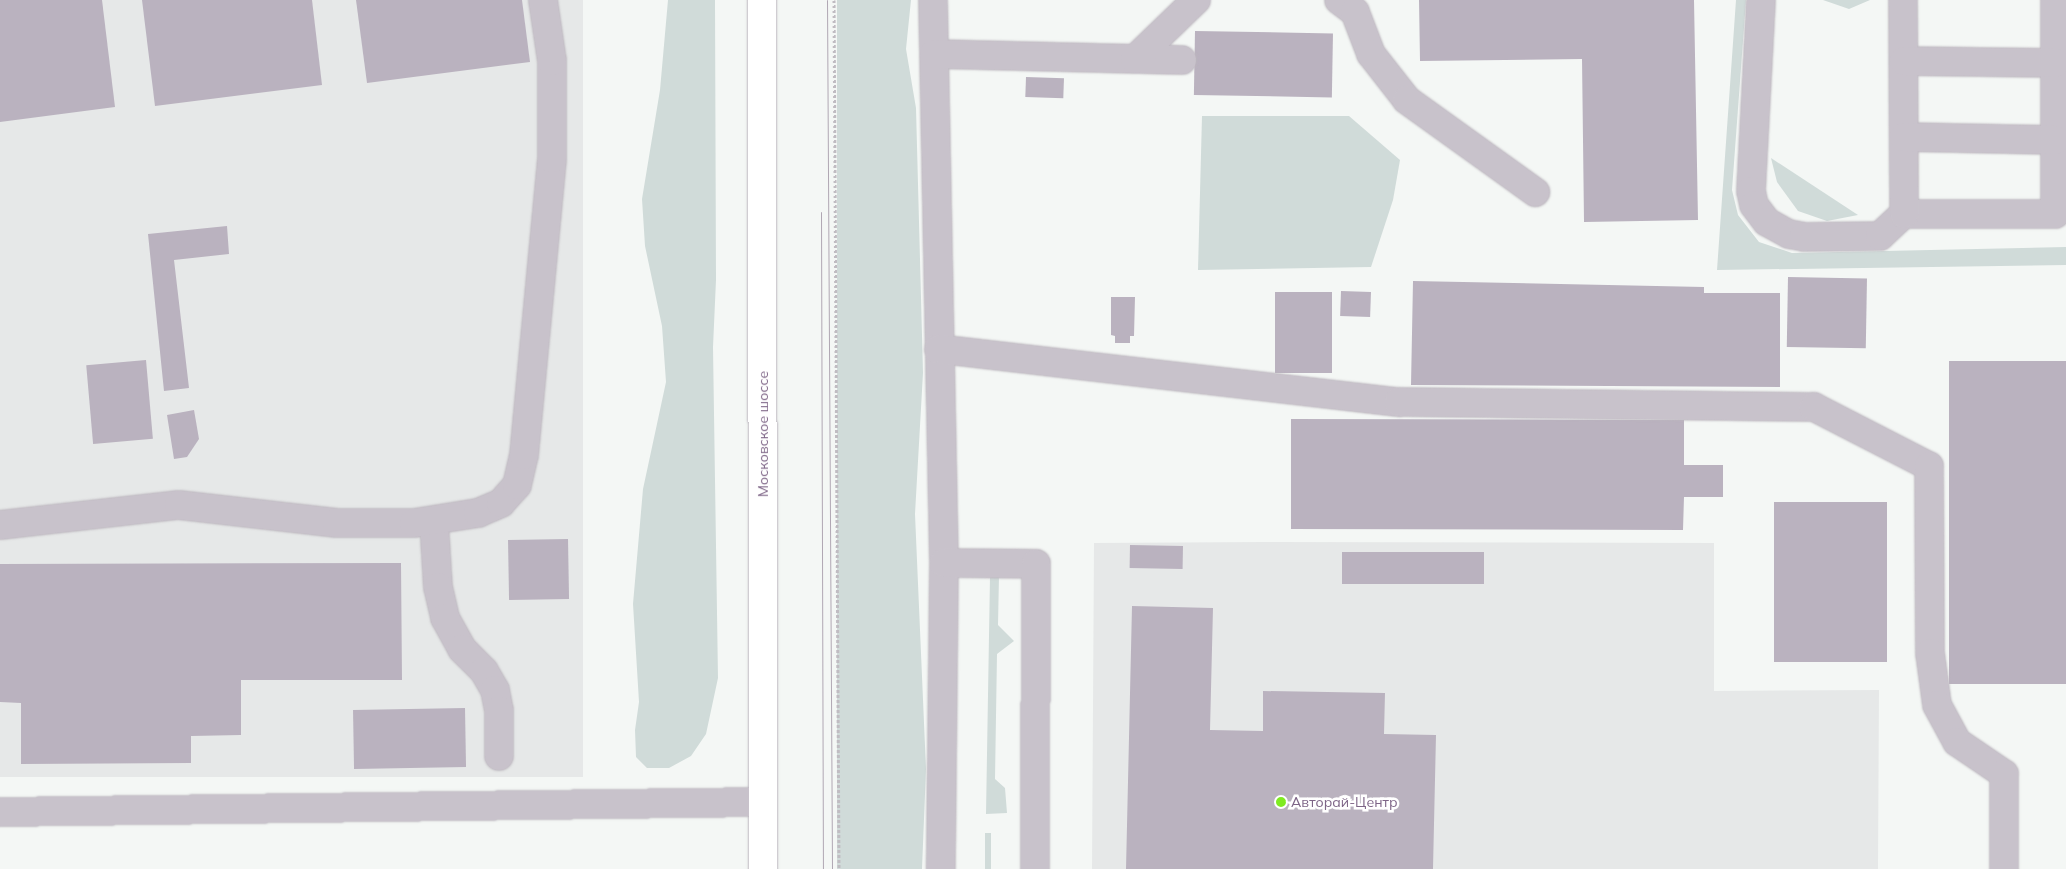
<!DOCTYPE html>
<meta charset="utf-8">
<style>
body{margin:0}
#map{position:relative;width:2066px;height:869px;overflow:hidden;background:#f4f7f5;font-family:Mulish,sans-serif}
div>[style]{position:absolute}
.built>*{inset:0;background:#e6e8e8;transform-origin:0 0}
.green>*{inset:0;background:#d0dbd9;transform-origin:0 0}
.building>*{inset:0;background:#bab2bf;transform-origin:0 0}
.path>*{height:3px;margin-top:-1.5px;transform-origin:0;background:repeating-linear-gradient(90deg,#c0bcc2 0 2.5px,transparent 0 5px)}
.roads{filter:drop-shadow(0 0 1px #bcb6be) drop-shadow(0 0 1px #bcb6be)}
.minor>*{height:28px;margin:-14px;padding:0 14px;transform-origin:14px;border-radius:14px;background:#c8c2cb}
.major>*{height:28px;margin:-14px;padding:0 14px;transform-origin:14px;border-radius:14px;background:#fff}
.tram>*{height:1px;margin:-0.5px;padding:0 0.5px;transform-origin:0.5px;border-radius:0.5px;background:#b0a7b3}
.dots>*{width:14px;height:14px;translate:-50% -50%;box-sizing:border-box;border:2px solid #fff;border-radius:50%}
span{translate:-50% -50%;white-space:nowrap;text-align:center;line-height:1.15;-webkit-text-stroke:5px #fff;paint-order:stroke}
.street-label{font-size:14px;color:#7e6587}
.poi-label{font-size:14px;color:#7e6587}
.left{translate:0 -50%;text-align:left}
</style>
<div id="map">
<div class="built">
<i style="left:0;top:0;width:583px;height:777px"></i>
<i style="clip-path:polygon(1263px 542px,1714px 543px,1714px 691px,1879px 690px,1878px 869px,1092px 869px,1094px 543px)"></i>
</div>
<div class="green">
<i style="clip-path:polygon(668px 0,715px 0,716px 280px,713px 347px,718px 678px,706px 734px,691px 756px,669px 768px,647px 768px,636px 757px,635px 730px,639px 702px,633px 604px,643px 489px,666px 382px,662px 326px,645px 246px,642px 199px,660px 90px)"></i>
<i style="clip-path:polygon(837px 0,911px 0,906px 49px,916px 108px,923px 373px,915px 514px,926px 769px,922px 869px,837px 869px)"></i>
<i style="clip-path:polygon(1736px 0,1746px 0,1732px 190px,1738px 215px,1759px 242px,1792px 253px,2066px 247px,2066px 265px,1717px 270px)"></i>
<i style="clip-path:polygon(1823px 0,1870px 0,1849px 9px)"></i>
<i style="clip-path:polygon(1202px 116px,1349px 116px,1400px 160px,1393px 200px,1371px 267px,1198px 270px)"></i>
<i style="clip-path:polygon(1771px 158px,1858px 215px,1827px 221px,1798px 211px,1777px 182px)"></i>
<i style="clip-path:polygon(990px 576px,999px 576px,998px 625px,1014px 641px,997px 654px,995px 779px,1005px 788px,1007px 813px,986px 814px)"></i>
<i style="left:985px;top:833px;width:6px;height:36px"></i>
</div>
<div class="building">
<i style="clip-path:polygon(0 0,102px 0,115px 107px,0 122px)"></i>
<i style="clip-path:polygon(142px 0,312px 0,322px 85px,155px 106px)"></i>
<i style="clip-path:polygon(356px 0,522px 0,530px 62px,367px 83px)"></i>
<i style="clip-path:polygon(1419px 0,1694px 0,1698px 220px,1584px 222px,1582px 59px,1420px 61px)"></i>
<i style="left:1195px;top:31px;width:138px;height:64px;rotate:1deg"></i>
<i style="left:1026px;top:77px;width:38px;height:20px;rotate:2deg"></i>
<i style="clip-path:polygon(227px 226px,229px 254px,174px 260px,189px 388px,164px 391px,148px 234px)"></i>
<i style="left:1788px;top:277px;width:79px;height:70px;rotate:1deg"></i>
<i style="clip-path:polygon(1413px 281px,1704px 287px,1704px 293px,1780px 293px,1780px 387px,1411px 385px)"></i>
<i style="left:1341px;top:291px;width:30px;height:25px;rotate:2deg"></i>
<i style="left:1275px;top:292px;width:57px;height:81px"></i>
<i style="clip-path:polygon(1111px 297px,1135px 297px,1134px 336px,1130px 336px,1130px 343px,1115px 343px,1115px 336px,1111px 335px)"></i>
<i style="left:146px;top:360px;width:79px;height:60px;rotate:85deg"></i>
<i style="left:2066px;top:361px;width:323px;height:117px;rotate:90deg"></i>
<i style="clip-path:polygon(194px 410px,199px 439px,187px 457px,174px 459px,167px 415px)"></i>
<i style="clip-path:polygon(1291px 419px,1684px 420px,1684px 465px,1723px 465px,1723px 497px,1684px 497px,1683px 530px,1291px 529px)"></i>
<i style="left:1887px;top:502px;width:160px;height:113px;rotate:90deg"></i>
<i style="left:568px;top:539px;width:60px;height:60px;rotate:89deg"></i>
<i style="left:1130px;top:545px;width:53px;height:23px;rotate:1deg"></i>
<i style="left:1342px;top:552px;width:142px;height:32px"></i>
<i style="clip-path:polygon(401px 563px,402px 680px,241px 680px,241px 735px,191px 736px,191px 763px,21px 764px,21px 703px,0 702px,0 564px)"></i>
<i style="clip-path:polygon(1132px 606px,1213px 608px,1210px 730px,1263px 731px,1263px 691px,1385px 693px,1384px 734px,1436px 735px,1433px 869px,1126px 869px)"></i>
<i style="left:465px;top:708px;width:59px;height:112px;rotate:89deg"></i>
</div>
<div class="path">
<i style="left:834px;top:0;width:869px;rotate:89.67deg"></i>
</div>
<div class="roads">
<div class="minor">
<i style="left:933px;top:0;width:563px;rotate:88.88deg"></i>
<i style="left:944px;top:563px;width:306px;rotate:90.6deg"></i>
<i style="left:1339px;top:0;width:20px;rotate:37deg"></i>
<i style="left:1355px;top:12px;width:45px;rotate:69.1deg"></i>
<i style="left:1371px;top:54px;width:58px;rotate:52deg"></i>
<i style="left:1407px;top:100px;width:158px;rotate:35.7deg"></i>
<i style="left:1761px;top:0;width:191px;rotate:93deg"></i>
<i style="left:1751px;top:191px;width:14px;rotate:78deg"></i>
<i style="left:1754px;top:205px;width:21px;rotate:53deg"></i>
<i style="left:1767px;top:222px;width:25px;rotate:29deg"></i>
<i style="left:1789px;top:234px;width:15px;rotate:11deg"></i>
<i style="left:1804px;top:237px;width:76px;rotate:-0.8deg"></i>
<i style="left:1880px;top:236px;width:33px;rotate:-43deg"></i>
<i style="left:1904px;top:214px;width:151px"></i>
<i style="left:2055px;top:214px;width:214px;rotate:-90deg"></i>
<i style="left:1903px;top:0;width:214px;rotate:89.7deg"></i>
<i style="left:934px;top:54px;width:248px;rotate:1.4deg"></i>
<i style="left:1135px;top:59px;width:85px;rotate:-44deg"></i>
<i style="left:1904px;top:61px;width:151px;rotate:0.8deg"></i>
<i style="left:1904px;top:137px;width:151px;rotate:1.1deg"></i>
<i style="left:939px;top:349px;width:463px;rotate:6.6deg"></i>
<i style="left:1399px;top:402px;width:415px;rotate:0.7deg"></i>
<i style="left:1814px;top:407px;width:129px;rotate:27.2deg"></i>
<i style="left:1929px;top:466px;width:187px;rotate:89.7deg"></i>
<i style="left:1930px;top:653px;width:52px;rotate:82.3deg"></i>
<i style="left:1937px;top:705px;width:42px;rotate:61.6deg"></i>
<i style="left:1957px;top:742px;width:57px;rotate:34.2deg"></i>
<i style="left:2004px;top:774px;width:95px;rotate:90deg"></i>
<i style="left:434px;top:522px;width:65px;rotate:86.5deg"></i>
<i style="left:438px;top:587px;width:32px;rotate:77deg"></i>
<i style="left:445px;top:618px;width:35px;rotate:61deg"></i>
<i style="left:462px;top:649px;width:31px;rotate:45deg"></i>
<i style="left:484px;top:671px;width:22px;rotate:60deg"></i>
<i style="left:495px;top:690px;width:21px;rotate:79deg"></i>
<i style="left:499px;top:711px;width:45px;rotate:90deg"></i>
<i style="left:0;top:525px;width:180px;rotate:-6.4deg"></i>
<i style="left:179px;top:505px;width:159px;rotate:6.5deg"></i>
<i style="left:337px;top:523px;width:77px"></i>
<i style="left:414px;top:523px;width:65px;rotate:-8.9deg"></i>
<i style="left:478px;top:513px;width:25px;rotate:-23deg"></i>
<i style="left:501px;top:503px;width:24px;rotate:-48deg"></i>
<i style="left:517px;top:485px;width:31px;rotate:-77deg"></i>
<i style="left:524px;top:455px;width:298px;rotate:-84.6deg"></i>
<i style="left:552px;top:158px;width:97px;rotate:-90deg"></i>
<i style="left:552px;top:61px;width:62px;rotate:-98.4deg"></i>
<i style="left:944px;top:563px;width:92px;rotate:0.6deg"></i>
<i style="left:1036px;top:564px;width:305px;rotate:90.2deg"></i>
<i style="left:0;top:812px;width:762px;rotate:-0.75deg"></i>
</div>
<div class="major">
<i style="left:762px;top:0;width:869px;rotate:89.93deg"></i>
</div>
</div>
<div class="tram">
<i style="left:827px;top:0;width:869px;rotate:89.67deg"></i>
<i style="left:821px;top:212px;width:657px;rotate:89.83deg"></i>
</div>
<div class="dots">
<i style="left:1281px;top:802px;background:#7feb21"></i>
</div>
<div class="street-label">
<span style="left:763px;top:434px;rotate:-90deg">Московское шоссе</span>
</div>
<div class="poi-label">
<span class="left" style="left:1291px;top:802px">Авторай-Центр</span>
</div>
</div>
